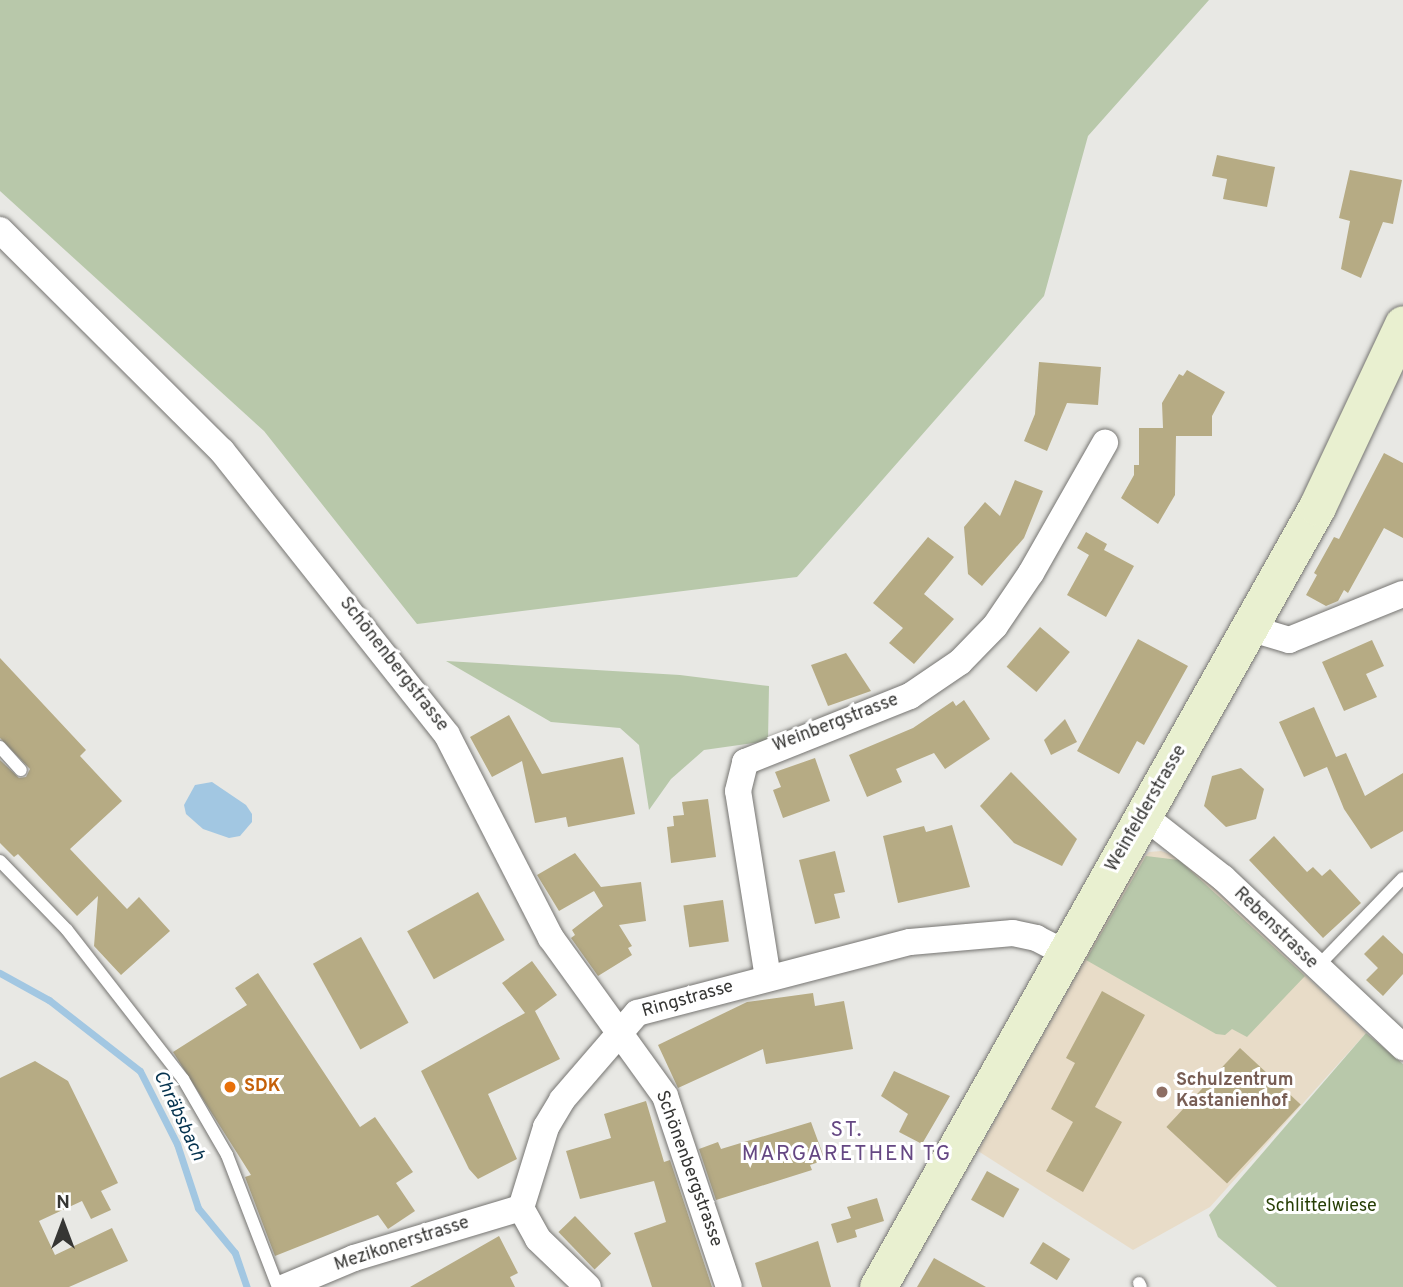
<!DOCTYPE html>
<meta charset="utf-8">
<style>
body{margin:0}
#map{position:relative;width:1403px;height:1287px;overflow:hidden;background:#e8e8e4;font-family:Overpass,sans-serif}
div>[style]{position:absolute}
.education>*{inset:0;background:#e8dcc8}
.green>*{inset:0;background:#b8c8aa}
.water>*{inset:0;background:#a2c7e2}
.stream>*{height:7px;margin:-3.5px;padding:0 3.5px;transform-origin:3.5px;border-radius:3.5px;background:#a2c7e2}
.building>*{inset:0;background:#b6ab84;transform-origin:0 0}
.roads{filter:drop-shadow(0 0 2px #767572) drop-shadow(0 0 2px #767572)}
.lane>*{height:12px;margin:-6px;padding:0 6px;transform-origin:6px;border-radius:6px;background:#fff}
.street>*{height:26px;margin:-13px;padding:0 13px;transform-origin:13px;border-radius:13px;background:#fff}
.secondary>*{height:37px;margin:-18.5px;padding:0 18.5px;transform-origin:18.5px;border-radius:18.5px;background:#e9f0d0}
.dots>*{width:19px;height:19px;translate:-50% -50%;box-sizing:border-box;border:4px solid #fff;border-radius:50%}
span{translate:-50% -50%;white-space:nowrap;text-align:center;line-height:1.15;-webkit-text-stroke:6px #fff;paint-order:stroke}
.street-label{font-size:18px;color:#363634}
.education-label{font-size:18px;color:#785e54;font-weight:700}
.left{translate:0 -50%;text-align:left}
.food-label{font-size:18px;color:#c56008;font-weight:700}
.park-label{font-size:18px;color:#263e05}
.water-label{font-size:19px;color:#03314d;font-style:italic}
.quarter-label{font-size:21px;color:#654783;letter-spacing:2px}
.north{position:absolute;left:28px;top:1189px;width:70px;height:70px;-webkit-text-stroke:5px #fff;paint-order:stroke;rotate:0deg;font-size:19px;font-weight:700;line-height:28px;text-align:center;color:#363634}
.north::after{content:'';display:block;margin:auto;width:24px;height:32px;background:#363634;clip-path:polygon(50% 0,100% 100%,50% 72%,0 100%)}
</style>
<div id="map">
<div class="education">
<i style="clip-path:polygon(1161px 851px,1182px 858px,1366px 1033px,1210px 1207px,1133px 1250px,978px 1151px,1140px 861px,1149px 852px)"></i>
</div>
<div class="green">
<i style="clip-path:polygon(0 0,1209px 0,1088px 136px,1044px 296px,797px 577px,417px 624px,264px 431px,0 191px)"></i>
<i style="clip-path:polygon(446px 661px,680px 675px,769px 686px,768px 741px,704px 750px,671px 779px,649px 810px,639px 745px,620px 728px,551px 722px)"></i>
<i style="clip-path:polygon(1146px 856px,1179px 860px,1305px 976px,1247px 1037px,1232px 1029px,1225px 1035px,1216px 1034px,1086px 960px)"></i>
<i style="clip-path:polygon(1366px 1033px,1403px 1064px,1403px 1287px,1277px 1287px,1218px 1237px,1209px 1215px)"></i>
</div>
<div class="water">
<i style="clip-path:polygon(212px 782px,246px 805px,252px 814px,252px 822px,240px 836px,229px 838px,203px 829px,186px 814px,184px 805px,195px 785px)"></i>
</div>
<div class="stream">
<i style="left:0;top:973px;width:56px;rotate:28.9deg"></i>
<i style="left:49px;top:1000px;width:115px;rotate:38deg"></i>
<i style="left:140px;top:1071px;width:82px;rotate:63.1deg"></i>
<i style="left:177px;top:1144px;width:67px;rotate:71.8deg"></i>
<i style="left:198px;top:1208px;width:58px;rotate:50.6deg"></i>
<i style="left:235px;top:1253px;width:36px;rotate:71deg"></i>
</div>
<div class="building">
<i style="clip-path:polygon(1217px 155px,1275px 167px,1267px 207px,1223px 199px,1227px 179px,1212px 176px)"></i>
<i style="clip-path:polygon(1350px 170px,1402px 180px,1393px 224px,1383px 222px,1361px 278px,1341px 269px,1350px 221px,1339px 218px)"></i>
<i style="clip-path:polygon(1039px 362px,1101px 367px,1098px 405px,1067px 403px,1047px 451px,1024px 441px,1035px 414px)"></i>
<i style="clip-path:polygon(1187px 370px,1225px 392px,1212px 416px,1212px 436px,1176px 436px,1175px 495px,1158px 524px,1121px 498px,1134px 475px,1134px 465px,1139px 465px,1139px 428px,1163px 428px,1162px 403px,1179px 374px,1183px 376px)"></i>
<i style="clip-path:polygon(1384px 453px,1403px 463px,1403px 538px,1384px 528px,1348px 593px,1344px 590px,1338px 601px,1326px 606px,1306px 595px,1317px 575px,1314px 573px,1334px 537px,1339px 539px)"></i>
<i style="clip-path:polygon(1015px 480px,1043px 491px,1024px 538px,982px 586px,968px 574px,964px 527px,985px 502px,1000px 516px)"></i>
<i style="clip-path:polygon(1086px 532px,1107px 544px,1104px 550px,1134px 566px,1106px 617px,1067px 595px,1089px 555px,1077px 548px)"></i>
<i style="clip-path:polygon(928px 537px,954px 557px,924px 594px,954px 619px,914px 664px,889px 643px,903px 628px,873px 603px)"></i>
<i style="left:1040px;top:627px;width:39px;height:52px;rotate:40deg"></i>
<i style="clip-path:polygon(1138px 639px,1188px 666px,1144px 745px,1137px 741px,1119px 774px,1077px 751px)"></i>
<i style="clip-path:polygon(1372px 640px,1384px 666px,1366px 674px,1377px 697px,1344px 711px,1322px 662px)"></i>
<i style="clip-path:polygon(846px 653px,871px 691px,828px 706px,811px 665px)"></i>
<i style="clip-path:polygon(0 658px,86px 750px,80px 756px,122px 801px,70px 849px,127px 909px,139px 897px,170px 931px,121px 975px,94px 946px,98px 896px,77px 916px,18px 854px,14px 857px,0 843px,0 760px,19px 778px,26px 777px,30px 769px,0 738px)"></i>
<i style="clip-path:polygon(964px 700px,990px 739px,945px 769px,934px 753px,896px 769px,902px 782px,867px 797px,849px 755px,913px 728px,953px 701px,956px 706px)"></i>
<i style="clip-path:polygon(1314px 707px,1336px 757px,1346px 753px,1365px 796px,1403px 773px,1403px 831px,1371px 849px,1344px 809px,1327px 767px,1304px 777px,1279px 722px)"></i>
<i style="clip-path:polygon(509px 715px,542px 774px,623px 757px,635px 814px,568px 827px,566px 817px,535px 823px,522px 761px,492px 777px,470px 737px)"></i>
<i style="clip-path:polygon(1065px 719px,1077px 742px,1051px 755px,1044px 740px)"></i>
<i style="clip-path:polygon(815px 758px,830px 801px,783px 818px,773px 790px,781px 787px,775px 772px)"></i>
<i style="clip-path:polygon(1241px 768px,1264px 789px,1256px 819px,1226px 827px,1204px 806px,1212px 776px)"></i>
<i style="clip-path:polygon(1011px 772px,1077px 839px,1062px 866px,1014px 843px,980px 806px)"></i>
<i style="clip-path:polygon(708px 799px,716px 857px,671px 863px,667px 827px,674px 826px,673px 816px,684px 815px,682px 802px)"></i>
<i style="clip-path:polygon(952px 825px,970px 887px,898px 903px,883px 836px,924px 826px,926px 832px)"></i>
<i style="clip-path:polygon(1274px 836px,1307px 872px,1313px 867px,1322px 876px,1330px 869px,1361px 903px,1323px 938px,1249px 860px)"></i>
<i style="clip-path:polygon(835px 851px,845px 892px,834px 894px,840px 918px,815px 924px,799px 860px)"></i>
<i style="clip-path:polygon(575px 853px,601px 887px,641px 882px,646px 921px,619px 925px,632px 946px,628px 948px,632px 955px,598px 976px,571px 938px,575px 935px,572px 930px,603px 906px,594px 891px,559px 911px,537px 875px)"></i>
<i style="left:478px;top:892px;width:55px;height:81px;rotate:61deg"></i>
<i style="left:723px;top:900px;width:42px;height:40px;rotate:82deg"></i>
<i style="clip-path:polygon(1383px 935px,1403px 954px,1403px 974px,1383px 996px,1366px 980px,1378px 968px,1364px 954px)"></i>
<i style="left:361px;top:937px;width:98px;height:55px;rotate:61deg"></i>
<i style="clip-path:polygon(532px 961px,557px 995px,535px 1011px,560px 1059px,488px 1094px,517px 1159px,478px 1179px,469px 1169px,421px 1071px,525px 1013px,502px 983px)"></i>
<i style="clip-path:polygon(258px 973px,360px 1127px,375px 1117px,413px 1172px,396px 1183px,415px 1211px,388px 1229px,378px 1215px,275px 1256px,245px 1177px,251px 1175px,173px 1052px,247px 1005px,235px 988px)"></i>
<i style="clip-path:polygon(1102px 991px,1145px 1015px,1095px 1107px,1122px 1122px,1083px 1192px,1046px 1171px,1073px 1122px,1051px 1109px,1075px 1063px,1066px 1058px)"></i>
<i style="clip-path:polygon(813px 993px,815px 1006px,844px 1001px,853px 1049px,766px 1064px,763px 1049px,678px 1088px,658px 1045px,747px 1002px)"></i>
<i style="left:1240px;top:1048px;width:83px;height:108px;rotate:43deg"></i>
<i style="clip-path:polygon(35px 1061px,68px 1081px,118px 1183px,101px 1191px,111px 1210px,91px 1219px,82px 1201px,39px 1221px,55px 1255px,112px 1228px,128px 1261px,69px 1287px,0 1287px,0 1078px)"></i>
<i style="clip-path:polygon(894px 1071px,950px 1096px,922px 1144px,899px 1132px,908px 1114px,881px 1096px)"></i>
<i style="clip-path:polygon(646px 1101px,664px 1162px,670px 1160px,712px 1287px,652px 1287px,634px 1233px,666px 1222px,654px 1181px,580px 1199px,566px 1151px,611px 1138px,604px 1114px)"></i>
<i style="clip-path:polygon(811px 1122px,825px 1160px,810px 1165px,812px 1170px,716px 1200px,699px 1149px,718px 1142px,721px 1149px)"></i>
<i style="left:987px;top:1171px;width:37px;height:33px;rotate:29deg"></i>
<i style="clip-path:polygon(877px 1198px,884px 1221px,855px 1230px,857px 1237px,837px 1243px,831px 1224px,851px 1218px,847px 1207px)"></i>
<i style="left:575px;top:1216px;width:52px;height:23px;rotate:46deg"></i>
<i style="clip-path:polygon(499px 1236px,518px 1273px,510px 1277px,515px 1287px,410px 1287px)"></i>
<i style="clip-path:polygon(818px 1241px,831px 1287px,762px 1287px,755px 1263px)"></i>
<i style="left:1043px;top:1242px;width:32px;height:25px;rotate:32deg"></i>
<i style="clip-path:polygon(934px 1258px,986px 1287px,917px 1287px)"></i>
</div>
<div class="roads">
<div class="lane">
<i style="left:0;top:747px;width:31px;rotate:48deg"></i>
<i style="left:0;top:861px;width:96px;rotate:45.8deg"></i>
<i style="left:67px;top:930px;width:189px;rotate:52.1deg"></i>
<i style="left:183px;top:1079px;width:88px;rotate:59.9deg"></i>
<i style="left:227px;top:1155px;width:142px;rotate:68.9deg"></i>
<i style="left:1316px;top:968px;width:125px;rotate:-46deg"></i>
<i style="left:1139px;top:1283px;width:4px;rotate:63deg"></i>
</div>
<div class="street">
<i style="left:0;top:230px;width:313px;rotate:44.9deg"></i>
<i style="left:222px;top:451px;width:362px;rotate:51.6deg"></i>
<i style="left:447px;top:735px;width:228px;rotate:62.9deg"></i>
<i style="left:551px;top:938px;width:195px;rotate:54.2deg"></i>
<i style="left:665px;top:1096px;width:201px;rotate:71.5deg"></i>
<i style="left:1249px;top:628px;width:42px;rotate:16.7deg"></i>
<i style="left:1289px;top:640px;width:123px;rotate:-22deg"></i>
<i style="left:1144px;top:816px;width:100px;rotate:38.1deg"></i>
<i style="left:1223px;top:878px;width:247px;rotate:43.2deg"></i>
<i style="left:768px;top:978px;width:189px;rotate:-99.1deg"></i>
<i style="left:738px;top:791px;width:30px;rotate:-76deg"></i>
<i style="left:745px;top:762px;width:178px;rotate:-21.8deg"></i>
<i style="left:910px;top:696px;width:60px;rotate:-34.2deg"></i>
<i style="left:960px;top:662px;width:50px;rotate:-45.8deg"></i>
<i style="left:995px;top:626px;width:64px;rotate:-55.8deg"></i>
<i style="left:1031px;top:573px;width:150px;rotate:-60.4deg"></i>
<i style="left:521px;top:1208px;width:85px;rotate:-72.8deg"></i>
<i style="left:546px;top:1127px;width:31px;rotate:-59deg"></i>
<i style="left:562px;top:1100px;width:115px;rotate:-49.2deg"></i>
<i style="left:637px;top:1013px;width:282px;rotate:-14.6deg"></i>
<i style="left:910px;top:942px;width:103px;rotate:-5deg"></i>
<i style="left:1013px;top:933px;width:24px;rotate:12deg"></i>
<i style="left:1036px;top:938px;width:31px;rotate:27deg"></i>
<i style="left:521px;top:1208px;width:35px;rotate:61deg"></i>
<i style="left:538px;top:1239px;width:69px;rotate:43.8deg"></i>
<i style="left:285px;top:1287px;width:75px;rotate:-22.8deg"></i>
<i style="left:354px;top:1258px;width:174px;rotate:-16.7deg"></i>
</div>
<div class="secondary">
<i style="left:878px;top:1287px;width:895px;rotate:-60.63deg"></i>
<i style="left:1317px;top:507px;width:202px;rotate:-64.8deg"></i>
</div>
</div>
<div class="dots">
<i style="left:230px;top:1087px;background:#e8710a"></i>
<i style="left:1162px;top:1092px;background:#8d6e63"></i>
</div>
<div class="street-label">
<span style="left:393px;top:665px;rotate:52deg">Schönenbergstrasse</span>
<span style="left:836px;top:724px;rotate:-21deg">Weinbergstrasse</span>
<span style="left:1147px;top:809px;rotate:-60deg">Weinfelderstrasse</span>
<span style="left:1275px;top:929px;rotate:44deg">Rebenstrasse</span>
<span style="left:688px;top:1000px;rotate:-16deg">Ringstrasse</span>
<span style="left:688px;top:1169px;rotate:70deg">Schönenbergstrasse</span>
<span style="left:402px;top:1245px;rotate:-18deg">Mezikonerstrasse</span>
</div>
<div class="education-label">
<span class="left" style="left:1176px;top:1092px">Schulzentrum<br>Kastanienhof</span>
</div>
<div class="food-label">
<span class="left" style="left:244px;top:1087px">SDK</span>
</div>
<div class="park-label">
<span style="left:1321px;top:1207px">Schlittelwiese</span>
</div>
<div class="water-label">
<span style="left:178px;top:1116px;rotate:65deg">Chräbsbach</span>
</div>
<div class="quarter-label">
<span style="left:847px;top:1143px">ST.<br>MARGARETHEN TG</span>
</div>
<div class="north">N</div>
</div>
